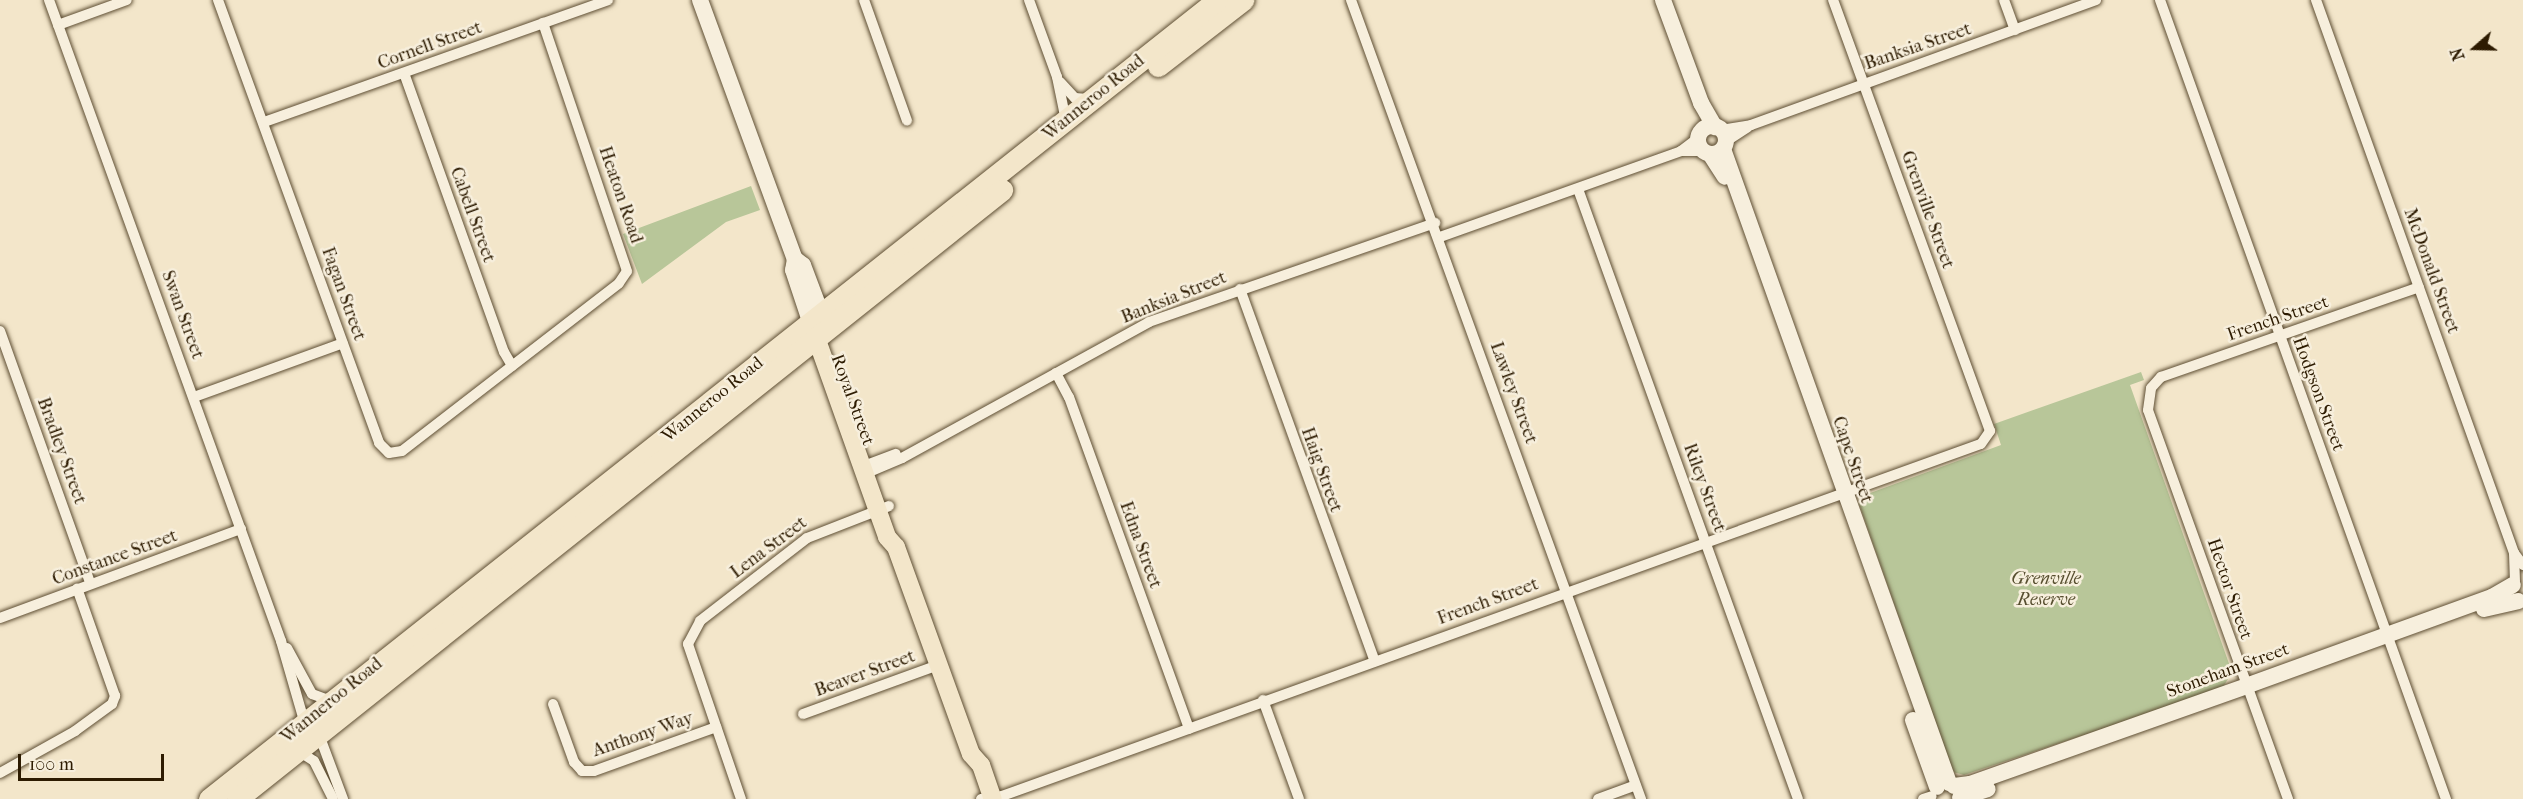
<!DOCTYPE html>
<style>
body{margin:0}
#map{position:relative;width:2523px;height:799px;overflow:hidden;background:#f3e6ca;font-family:"IM FELL French Canon",serif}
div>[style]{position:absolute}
.green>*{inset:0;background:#b8c699}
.roads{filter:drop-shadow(0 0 2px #5e4e33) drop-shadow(0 0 2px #5e4e33)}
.street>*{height:10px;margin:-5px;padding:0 5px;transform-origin:5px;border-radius:5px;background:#f7efdd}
.secondary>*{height:16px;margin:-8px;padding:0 8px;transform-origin:8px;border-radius:8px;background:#f7efdd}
.secondary>.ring{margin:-8px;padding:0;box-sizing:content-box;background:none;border:16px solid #f7efdd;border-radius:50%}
.primary>*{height:18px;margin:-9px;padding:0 9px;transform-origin:9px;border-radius:9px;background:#f3e6ca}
.highway>*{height:21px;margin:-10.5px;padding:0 10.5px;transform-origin:10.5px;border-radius:10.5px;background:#f3e6ca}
span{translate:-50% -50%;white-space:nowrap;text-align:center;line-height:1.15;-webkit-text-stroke:5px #f7efdd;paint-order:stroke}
.street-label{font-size:18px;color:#2d1b01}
.park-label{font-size:18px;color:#574e2f;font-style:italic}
.north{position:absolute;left:2445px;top:18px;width:60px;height:60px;-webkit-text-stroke:4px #f7efdd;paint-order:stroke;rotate:250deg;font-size:16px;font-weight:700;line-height:24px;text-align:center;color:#2d1b01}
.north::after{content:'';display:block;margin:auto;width:21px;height:27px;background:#2d1b01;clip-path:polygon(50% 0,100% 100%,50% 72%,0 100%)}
.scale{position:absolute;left:18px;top:754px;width:146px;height:27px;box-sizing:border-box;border:3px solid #2d1b01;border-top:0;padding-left:8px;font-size:18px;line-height:21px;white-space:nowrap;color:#2d1b01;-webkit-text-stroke:4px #f7efdd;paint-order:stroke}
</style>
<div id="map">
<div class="green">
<i style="clip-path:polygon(751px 186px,760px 210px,726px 222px,642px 284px,623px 234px)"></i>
<i style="clip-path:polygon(2141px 372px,2144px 380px,2130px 385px,2232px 672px,2222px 689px,1964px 775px,1953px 772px,1859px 504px,1862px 496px,2001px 445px,1994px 424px)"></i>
</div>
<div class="roads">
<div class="street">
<i style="left:49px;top:0;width:682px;rotate:70.1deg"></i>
<i style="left:281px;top:641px;width:79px;rotate:73.9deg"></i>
<i style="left:303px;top:717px;width:6px;rotate:39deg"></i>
<i style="left:218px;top:0;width:471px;rotate:70deg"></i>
<i style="left:379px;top:443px;width:14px;rotate:45deg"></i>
<i style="left:389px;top:453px;width:13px;rotate:-9deg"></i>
<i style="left:402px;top:451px;width:274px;rotate:-37.7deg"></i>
<i style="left:619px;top:283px;width:14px;rotate:-56deg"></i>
<i style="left:627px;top:271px;width:262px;rotate:-108.7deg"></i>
<i style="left:864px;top:0;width:128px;rotate:70.4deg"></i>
<i style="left:1029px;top:0;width:82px;rotate:70deg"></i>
<i style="left:1057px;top:77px;width:45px;rotate:78.4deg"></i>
<i style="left:1351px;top:0;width:850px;rotate:70.05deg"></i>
<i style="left:2004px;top:0;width:32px;rotate:70deg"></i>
<i style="left:2160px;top:0;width:849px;rotate:70.31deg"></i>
<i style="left:2316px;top:0;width:587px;rotate:70.3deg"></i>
<i style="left:2514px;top:553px;width:15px;rotate:53deg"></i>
<i style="left:58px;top:25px;width:73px;rotate:-19.9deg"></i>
<i style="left:404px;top:73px;width:296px;rotate:70.3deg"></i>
<i style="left:504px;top:352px;width:16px;rotate:60deg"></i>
<i style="left:1060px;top:82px;width:22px;rotate:47deg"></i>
<i style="left:1075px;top:98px;width:13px;rotate:4deg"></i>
<i style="left:264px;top:122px;width:365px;rotate:-19.5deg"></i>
<i style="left:1721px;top:130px;width:30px;rotate:-9deg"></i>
<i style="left:1751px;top:125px;width:367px;rotate:-19.9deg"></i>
<i style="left:1725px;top:142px;width:27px;rotate:-33deg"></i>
<i style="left:1681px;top:151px;width:22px"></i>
<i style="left:1578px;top:189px;width:648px;rotate:70.17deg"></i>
<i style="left:1440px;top:237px;width:256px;rotate:-19.6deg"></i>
<i style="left:1681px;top:151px;width:21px;rotate:-37deg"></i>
<i style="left:1240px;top:289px;width:396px;rotate:70.1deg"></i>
<i style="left:0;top:331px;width:268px;rotate:70.3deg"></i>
<i style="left:1056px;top:373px;width:27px;rotate:62deg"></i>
<i style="left:1069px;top:397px;width:353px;rotate:70.1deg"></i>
<i style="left:194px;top:397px;width:158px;rotate:-19.9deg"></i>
<i style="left:864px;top:466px;width:34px;rotate:-21deg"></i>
<i style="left:867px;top:473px;width:38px;rotate:-23deg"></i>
<i style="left:902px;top:458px;width:282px;rotate:-28.8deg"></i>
<i style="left:1149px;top:322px;width:303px;rotate:-19.1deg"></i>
<i style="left:2514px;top:553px;width:28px;rotate:88deg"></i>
<i style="left:0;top:618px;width:257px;rotate:-20.3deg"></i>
<i style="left:287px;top:648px;width:52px;rotate:61.5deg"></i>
<i style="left:312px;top:694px;width:15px;rotate:20deg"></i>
<i style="left:326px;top:699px;width:7px;rotate:-16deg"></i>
<i style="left:1263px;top:700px;width:105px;rotate:70deg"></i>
<i style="left:553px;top:704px;width:62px;rotate:70.1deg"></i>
<i style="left:574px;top:762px;width:12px;rotate:48deg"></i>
<i style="left:582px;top:771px;width:12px"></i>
<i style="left:594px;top:771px;width:130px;rotate:-19.8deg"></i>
<i style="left:803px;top:714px;width:144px;rotate:-19.9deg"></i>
<i style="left:318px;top:732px;width:72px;rotate:69.5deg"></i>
<i style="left:297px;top:750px;width:20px;rotate:33deg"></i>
<i style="left:314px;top:761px;width:42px;rotate:63.4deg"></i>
<i style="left:0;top:773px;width:86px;rotate:-29.2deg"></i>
<i style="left:75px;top:731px;width:46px;rotate:-36.1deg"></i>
<i style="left:112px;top:704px;width:9px;rotate:-69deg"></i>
<i style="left:115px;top:696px;width:114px;rotate:-109.4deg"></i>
<i style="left:741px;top:799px;width:164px;rotate:-108.9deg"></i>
<i style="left:688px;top:644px;width:26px;rotate:-62deg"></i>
<i style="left:700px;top:621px;width:135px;rotate:-37.8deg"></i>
<i style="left:807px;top:538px;width:88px;rotate:-21.3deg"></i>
<i style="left:981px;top:799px;width:21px;rotate:-8deg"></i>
<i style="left:1002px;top:796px;width:1040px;rotate:-19.78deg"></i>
<i style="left:1981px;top:444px;width:16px;rotate:-55deg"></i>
<i style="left:1990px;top:431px;width:459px;rotate:-110deg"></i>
<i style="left:1598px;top:799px;width:40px;rotate:-20.2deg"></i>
<i style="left:1923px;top:799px;width:9px;rotate:-18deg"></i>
<i style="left:2288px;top:799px;width:413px;rotate:-109.8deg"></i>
<i style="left:2148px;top:410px;width:22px;rotate:-82deg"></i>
<i style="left:2151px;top:388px;width:15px;rotate:-48deg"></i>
<i style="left:2161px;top:377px;width:273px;rotate:-19.2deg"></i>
</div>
<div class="secondary">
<i style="left:700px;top:0;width:276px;rotate:69.9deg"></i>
<i style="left:795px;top:259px;width:11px;rotate:100deg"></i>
<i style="left:793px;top:270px;width:54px;rotate:71.6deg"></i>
<i style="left:1663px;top:0;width:110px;rotate:69.7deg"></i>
<i style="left:1701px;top:103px;width:28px;rotate:60deg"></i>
<i class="ring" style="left:1698px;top:126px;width:12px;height:12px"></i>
<i style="left:1723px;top:149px;width:673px;rotate:70.38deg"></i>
<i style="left:1710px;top:154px;width:27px;rotate:57deg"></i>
<i style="left:795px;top:259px;width:10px;rotate:37deg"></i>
<i style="left:803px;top:265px;width:51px;rotate:69.4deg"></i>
<i style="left:2484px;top:609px;width:35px;rotate:-13deg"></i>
<i style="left:1913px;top:720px;width:71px;rotate:70.3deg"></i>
<i style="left:1954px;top:786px;width:16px;rotate:-7deg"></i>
<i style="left:1970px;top:784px;width:293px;rotate:-19.5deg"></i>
<i style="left:2246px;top:686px;width:262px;rotate:-19.9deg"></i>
<i style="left:2492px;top:597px;width:24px;rotate:-30deg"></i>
<i style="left:1960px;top:798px;width:29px;rotate:-18deg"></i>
</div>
<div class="primary">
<i style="left:812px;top:326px;width:224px;rotate:70.4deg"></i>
<i style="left:887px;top:537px;width:13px;rotate:48deg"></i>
<i style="left:896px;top:547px;width:220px;rotate:70.1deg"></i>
<i style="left:971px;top:754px;width:15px;rotate:48deg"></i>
<i style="left:981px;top:765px;width:36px;rotate:71deg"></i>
</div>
<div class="highway">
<i style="left:1158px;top:66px;width:108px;rotate:-37.8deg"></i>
<i style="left:209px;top:799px;width:1286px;rotate:-38.4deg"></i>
<i style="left:237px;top:799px;width:978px;rotate:-38.52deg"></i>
</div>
</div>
<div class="street-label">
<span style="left:430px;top:46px;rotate:-20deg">Cornell Street</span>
<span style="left:1918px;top:47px;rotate:-19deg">Banksia Street</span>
<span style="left:1094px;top:98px;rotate:-39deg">Wanneroo Road</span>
<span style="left:620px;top:195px;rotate:71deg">Heaton Road</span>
<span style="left:1927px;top:210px;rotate:70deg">Grenville Street</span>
<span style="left:472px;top:215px;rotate:70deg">Cabell Street</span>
<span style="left:2431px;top:271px;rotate:70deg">McDonald Street</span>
<span style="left:343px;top:294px;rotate:70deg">Fagan Street</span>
<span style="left:1174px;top:298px;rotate:-22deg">Banksia Street</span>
<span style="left:182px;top:315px;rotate:70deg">Swan Street</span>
<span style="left:2278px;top:319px;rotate:-19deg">French Street</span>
<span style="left:1513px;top:393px;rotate:70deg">Lawley Street</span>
<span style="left:2318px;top:394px;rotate:70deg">Hodgson Street</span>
<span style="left:713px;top:400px;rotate:-39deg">Wanneroo Road</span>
<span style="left:852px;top:400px;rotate:70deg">Royal Street</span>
<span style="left:61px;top:451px;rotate:70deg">Bradley Street</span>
<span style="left:1852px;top:460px;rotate:71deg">Cape Street</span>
<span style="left:1321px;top:470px;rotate:70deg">Haig Street</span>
<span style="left:1704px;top:488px;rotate:70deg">Riley Street</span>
<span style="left:1140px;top:545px;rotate:70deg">Edna Street</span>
<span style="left:769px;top:548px;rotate:-37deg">Lena Street</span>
<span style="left:115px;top:558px;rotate:-20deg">Constance Street</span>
<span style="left:2229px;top:589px;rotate:71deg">Hector Street</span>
<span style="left:1488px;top:602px;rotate:-20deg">French Street</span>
<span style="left:2228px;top:671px;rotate:-20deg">Stoneham Street</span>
<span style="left:865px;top:674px;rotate:-20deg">Beaver Street</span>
<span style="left:332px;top:701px;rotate:-39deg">Wanneroo Road</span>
<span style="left:643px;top:735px;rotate:-19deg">Anthony Way</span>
</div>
<div class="park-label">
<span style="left:2046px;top:590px">Grenville<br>Reserve</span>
</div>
<div class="north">N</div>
<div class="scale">100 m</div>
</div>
